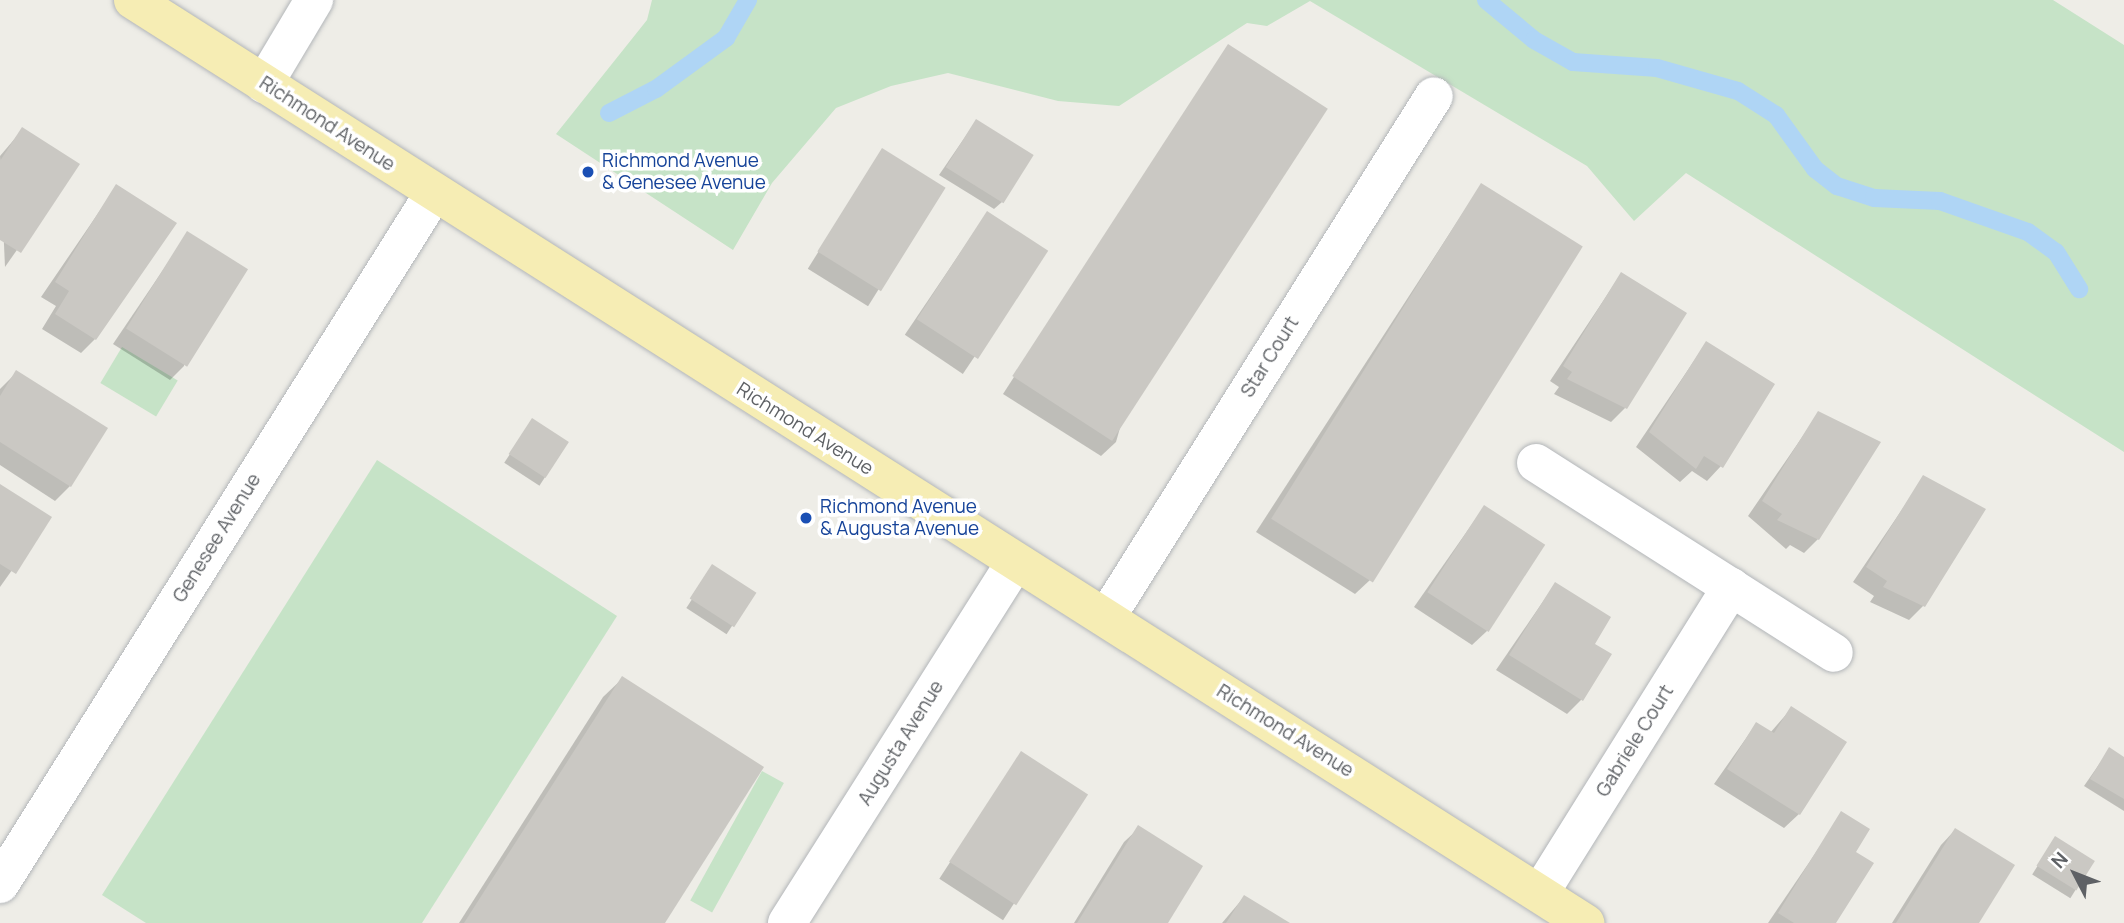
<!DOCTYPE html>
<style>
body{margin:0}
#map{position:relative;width:2124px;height:923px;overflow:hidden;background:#eeede7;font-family:Manrope,sans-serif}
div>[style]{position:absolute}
.green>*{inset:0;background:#c6e3c7;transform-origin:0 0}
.shadow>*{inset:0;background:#0003;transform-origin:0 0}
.stream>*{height:18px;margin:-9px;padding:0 9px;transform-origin:9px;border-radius:9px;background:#afd5f5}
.building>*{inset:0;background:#cac8c3;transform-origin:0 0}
.roads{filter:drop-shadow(0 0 2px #b3b6b9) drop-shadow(0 0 2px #b3b6b9)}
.minor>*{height:38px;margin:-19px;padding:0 19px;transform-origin:19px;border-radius:19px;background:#fff}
.major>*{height:38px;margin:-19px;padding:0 19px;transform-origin:19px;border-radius:19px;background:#f6edb4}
.dots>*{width:19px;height:19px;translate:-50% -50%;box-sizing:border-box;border:4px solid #fff;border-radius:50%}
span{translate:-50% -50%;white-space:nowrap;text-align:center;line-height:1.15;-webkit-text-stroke:7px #fff;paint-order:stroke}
.street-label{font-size:19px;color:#5e6165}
.transit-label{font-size:19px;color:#164399}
.left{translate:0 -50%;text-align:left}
.north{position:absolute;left:2040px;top:839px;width:70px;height:70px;-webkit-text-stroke:5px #fff;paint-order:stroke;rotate:312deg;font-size:19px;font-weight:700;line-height:28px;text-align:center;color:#5e6165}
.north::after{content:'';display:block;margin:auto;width:24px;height:32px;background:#5e6165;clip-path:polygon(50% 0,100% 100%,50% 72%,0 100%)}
</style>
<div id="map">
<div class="green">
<i style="clip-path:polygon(652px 0,2053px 0,2124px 45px,2124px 452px,1686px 173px,1634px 221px,1587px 166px,1310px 1px,1267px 26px,1247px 23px,1119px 106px,1058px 101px,948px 73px,891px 86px,836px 108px,772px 183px,733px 250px,556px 134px,647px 20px)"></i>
<i style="left:122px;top:347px;width:65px;height:42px;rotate:31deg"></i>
<i style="clip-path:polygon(377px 460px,617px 616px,422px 923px,146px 923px,102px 895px)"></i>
<i style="left:762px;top:771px;width:25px;height:148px;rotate:29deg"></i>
</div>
<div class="shadow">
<i style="clip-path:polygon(1228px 46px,1116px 442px,1101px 456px,1003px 394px)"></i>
<i style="clip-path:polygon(976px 121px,1002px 202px,994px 209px,939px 175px)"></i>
<i style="clip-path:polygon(23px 129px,77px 164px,5px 267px,0 156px)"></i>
<i style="left:882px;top:150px;width:71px;height:140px;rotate:32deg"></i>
<i style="clip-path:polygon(1481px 185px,1370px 580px,1355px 594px,1256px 532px)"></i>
<i style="clip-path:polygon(116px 187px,95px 339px,81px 353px,42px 329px,56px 306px,41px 297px)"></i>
<i style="left:987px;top:213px;width:70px;height:147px;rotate:34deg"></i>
<i style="clip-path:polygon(188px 233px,184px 366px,170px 380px,113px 344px)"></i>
<i style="clip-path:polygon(1621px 274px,1626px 407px,1611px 422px,1554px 394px,1559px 387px,1550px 381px)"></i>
<i style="clip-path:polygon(1706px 343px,1721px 466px,1707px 481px,1692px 471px,1680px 482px,1636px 447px)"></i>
<i style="clip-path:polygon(16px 373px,70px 486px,55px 501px,0 465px,0 389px)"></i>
<i style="clip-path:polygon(1818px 414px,1818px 539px,1804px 553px,1790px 545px,1786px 549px,1748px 516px)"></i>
<i style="left:532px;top:420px;width:42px;height:51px;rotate:33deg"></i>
<i style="clip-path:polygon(1924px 477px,1923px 606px,1909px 620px,1870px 602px,1874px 596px,1853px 582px)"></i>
<i style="clip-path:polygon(0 486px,49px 518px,0 587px)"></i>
<i style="clip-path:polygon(1484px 507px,1487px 631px,1472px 645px,1414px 607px)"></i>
<i style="left:713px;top:567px;width:48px;height:49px;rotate:33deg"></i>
<i style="clip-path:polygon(1555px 584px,1592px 644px,1581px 700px,1567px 714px,1496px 670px)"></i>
<i style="clip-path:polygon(623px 678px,662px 923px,459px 923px,603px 697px)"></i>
<i style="clip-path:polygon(1791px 709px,1799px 814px,1784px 828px,1714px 784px,1756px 724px,1770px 733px)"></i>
<i style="clip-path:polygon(2109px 750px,2124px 759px,2124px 811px,2084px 786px)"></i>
<i style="left:1021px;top:753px;width:76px;height:150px;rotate:33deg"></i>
<i style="clip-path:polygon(1842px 814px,1853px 852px,1834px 923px,1768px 923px)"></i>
<i style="clip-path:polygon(1139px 828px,1166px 923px,1074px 923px,1124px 842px)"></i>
<i style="clip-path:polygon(1955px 830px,1977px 923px,1892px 923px,1941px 845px)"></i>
<i style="left:2055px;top:838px;width:45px;height:43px;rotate:32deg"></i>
<i style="clip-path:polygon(1244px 897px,1286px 923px,1222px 923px)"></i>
</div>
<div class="stream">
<i style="left:1486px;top:0;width:62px;rotate:39.8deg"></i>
<i style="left:1534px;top:40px;width:45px;rotate:29.4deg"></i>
<i style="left:1573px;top:62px;width:84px;rotate:4.1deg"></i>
<i style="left:1657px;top:68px;width:84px;rotate:15.9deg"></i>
<i style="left:1738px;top:91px;width:45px;rotate:32.3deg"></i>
<i style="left:1776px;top:115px;width:67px;rotate:54.2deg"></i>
<i style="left:1815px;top:169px;width:28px;rotate:38deg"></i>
<i style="left:1837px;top:186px;width:39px;rotate:18deg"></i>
<i style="left:1874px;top:198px;width:66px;rotate:2.6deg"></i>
<i style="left:1940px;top:201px;width:93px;rotate:19.4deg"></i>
<i style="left:2028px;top:232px;width:34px;rotate:36deg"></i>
<i style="left:2056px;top:252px;width:44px;rotate:58.1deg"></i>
<i style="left:609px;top:113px;width:53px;rotate:-27.1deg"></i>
<i style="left:656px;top:89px;width:87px;rotate:-36.1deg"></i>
<i style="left:726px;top:38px;width:44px;rotate:-59.9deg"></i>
</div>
<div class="building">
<i style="left:1228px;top:44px;width:119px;height:396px;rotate:33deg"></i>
<i style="left:976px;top:119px;width:68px;height:57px;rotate:32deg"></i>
<i style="clip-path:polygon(22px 127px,80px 164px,21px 253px,0 240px,0 161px)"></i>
<i style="left:882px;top:148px;width:75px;height:122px;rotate:32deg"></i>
<i style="left:1481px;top:183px;width:120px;height:396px;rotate:32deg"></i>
<i style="clip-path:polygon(116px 184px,177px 223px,96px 340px,55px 314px,69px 291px,55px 282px)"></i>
<i style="left:987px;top:211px;width:73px;height:129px;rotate:33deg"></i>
<i style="left:187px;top:231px;width:72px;height:115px;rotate:32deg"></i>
<i style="clip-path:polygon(1621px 272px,1687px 313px,1627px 409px,1567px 379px,1572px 372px,1563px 366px)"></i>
<i style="clip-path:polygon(1706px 341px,1775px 384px,1723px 468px,1704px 456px,1696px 469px,1649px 432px)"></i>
<i style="clip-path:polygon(16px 370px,108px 428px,71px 487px,0 442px,0 396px)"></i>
<i style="clip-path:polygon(1818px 411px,1881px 442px,1819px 540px,1777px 520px,1782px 514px,1762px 501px)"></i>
<i style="left:532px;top:418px;width:44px;height:43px;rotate:33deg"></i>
<i style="clip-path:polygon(1923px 475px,1986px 509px,1925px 607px,1883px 587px,1887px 581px,1866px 567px)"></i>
<i style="clip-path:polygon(0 484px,52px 517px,16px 574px,0 564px)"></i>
<i style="left:1484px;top:505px;width:73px;height:104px;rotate:33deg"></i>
<i style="left:712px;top:564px;width:53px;height:41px;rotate:33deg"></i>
<i style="clip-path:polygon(1555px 582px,1611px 617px,1595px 644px,1612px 654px,1583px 701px,1509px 655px)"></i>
<i style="clip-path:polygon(622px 676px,764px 767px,665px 923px,464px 923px)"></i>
<i style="clip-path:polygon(1791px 706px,1847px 742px,1800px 815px,1727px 769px,1756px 722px,1774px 733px)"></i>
<i style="clip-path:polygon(2109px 747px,2124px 757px,2124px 799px,2090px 779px)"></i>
<i style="left:1021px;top:751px;width:80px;height:132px;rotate:33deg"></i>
<i style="clip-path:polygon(1841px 811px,1870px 829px,1856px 852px,1874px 863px,1836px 923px,1794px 923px,1778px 913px)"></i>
<i style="clip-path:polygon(1138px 825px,1203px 866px,1168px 923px,1077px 923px)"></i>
<i style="clip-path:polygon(1955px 828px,2015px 865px,1979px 923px,1896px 923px)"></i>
<i style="left:2055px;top:836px;width:47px;height:35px;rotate:32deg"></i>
<i style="clip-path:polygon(1244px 895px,1290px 923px,1226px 923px)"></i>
</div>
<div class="roads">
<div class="minor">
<i style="left:264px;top:84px;width:98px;rotate:-59.2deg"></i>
<i style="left:1536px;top:463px;width:353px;rotate:32.5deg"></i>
<i style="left:1106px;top:618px;width:616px;rotate:-57.86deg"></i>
<i style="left:0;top:884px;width:816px;rotate:-57.87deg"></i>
<i style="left:1540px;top:893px;width:361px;rotate:-58deg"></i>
<i style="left:787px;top:923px;width:427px;rotate:-57.7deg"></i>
</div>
<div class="major">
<i style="left:133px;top:0;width:1721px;rotate:32.44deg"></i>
</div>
</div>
<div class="dots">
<i style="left:588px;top:172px;background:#1a4fb4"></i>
<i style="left:806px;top:518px;background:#1a4fb4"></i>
</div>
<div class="street-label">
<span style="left:327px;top:124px;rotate:33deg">Richmond Avenue</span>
<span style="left:1270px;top:357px;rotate:-58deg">Star Court</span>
<span style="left:805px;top:429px;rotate:32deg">Richmond Avenue</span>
<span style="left:217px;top:538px;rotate:-58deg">Genesee Avenue</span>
<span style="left:1285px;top:731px;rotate:32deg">Richmond Avenue</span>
<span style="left:1635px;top:741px;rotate:-58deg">Gabriele Court</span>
<span style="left:901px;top:743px;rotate:-58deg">Augusta Avenue</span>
</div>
<div class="transit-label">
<span class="left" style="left:602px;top:172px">Richmond Avenue<br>&amp; Genesee Avenue</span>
<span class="left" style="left:820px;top:518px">Richmond Avenue<br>&amp; Augusta Avenue</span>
</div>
<div class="north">N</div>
</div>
